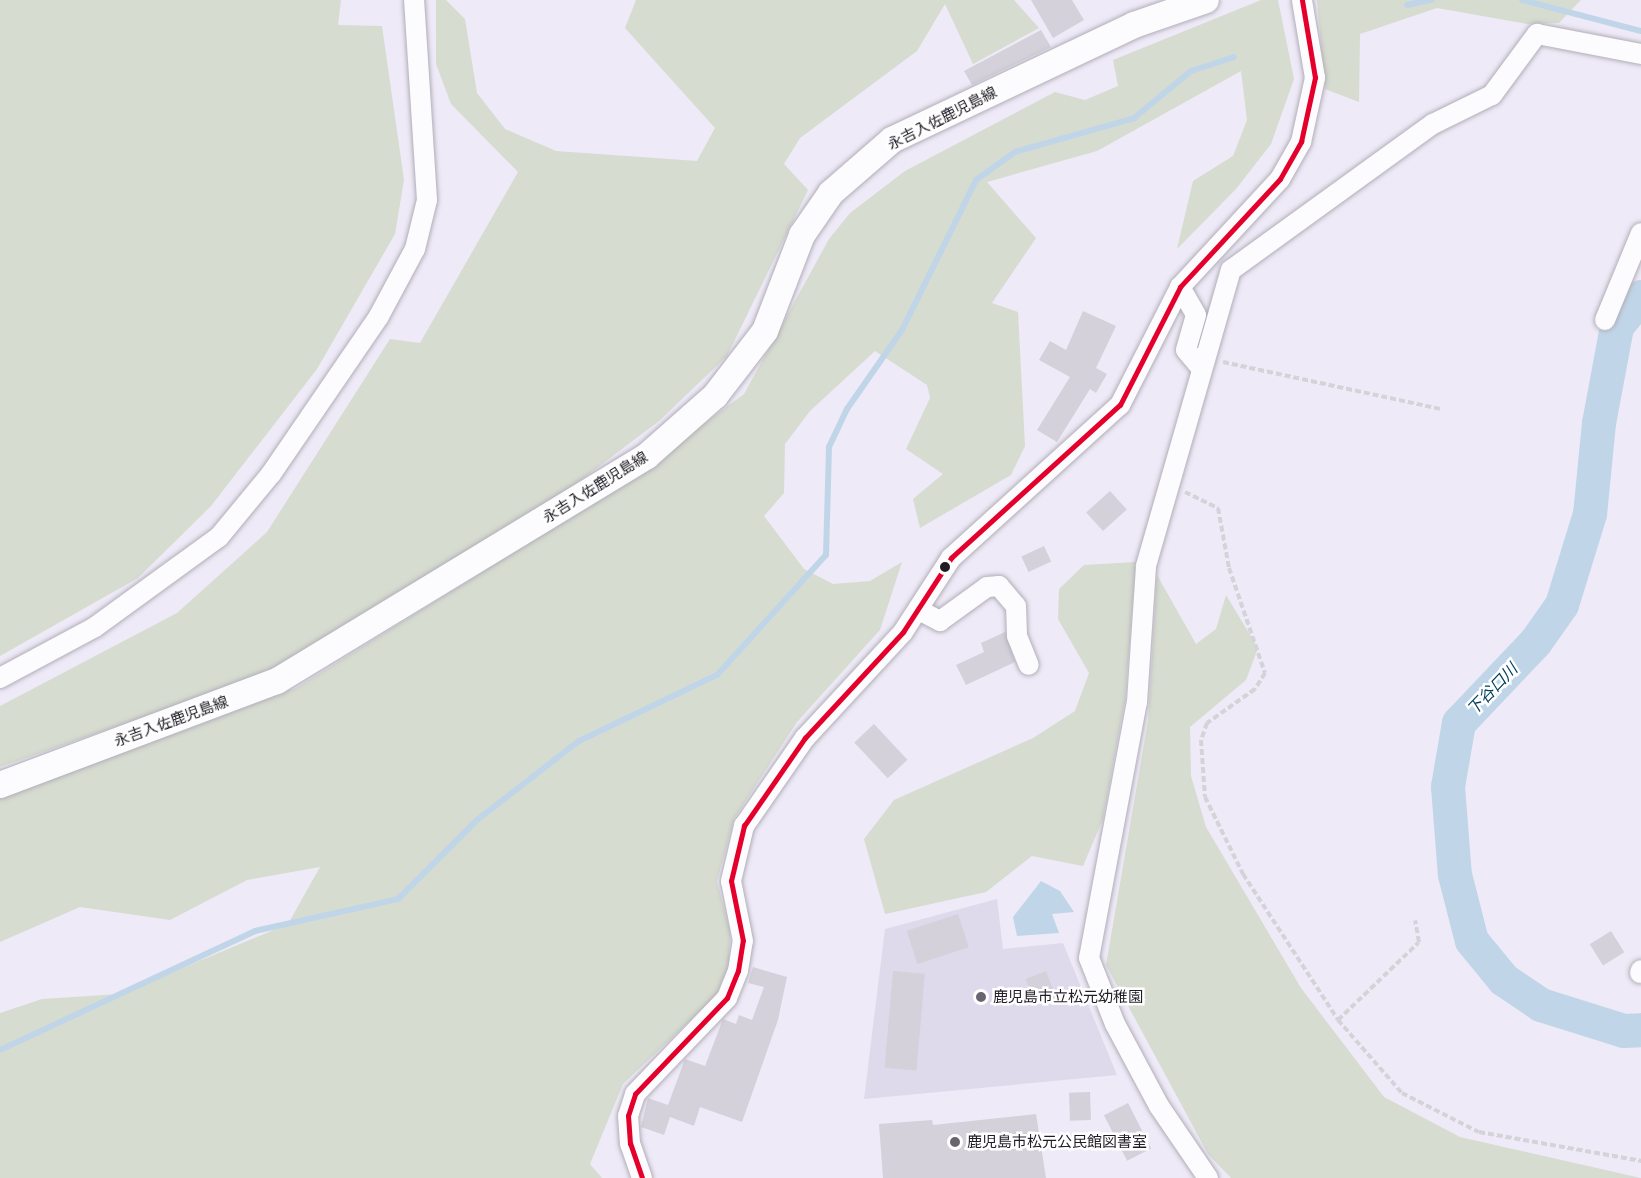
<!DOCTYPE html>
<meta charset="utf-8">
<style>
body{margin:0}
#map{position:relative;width:1641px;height:1178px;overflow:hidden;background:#eeeaf7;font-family:"PT Sans","Noto Sans JP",sans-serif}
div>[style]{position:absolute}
.education>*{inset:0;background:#dedaec}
.green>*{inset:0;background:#d6dcd0}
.water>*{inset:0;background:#c0d6e8}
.stream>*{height:6px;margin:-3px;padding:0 3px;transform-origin:3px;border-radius:3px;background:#c0d6e8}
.river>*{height:34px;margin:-17px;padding:0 17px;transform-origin:17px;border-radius:17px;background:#c0d6e8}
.building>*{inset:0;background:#d4d1db;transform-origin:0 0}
.path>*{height:4px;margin-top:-2px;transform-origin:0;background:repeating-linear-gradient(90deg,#d4d3d8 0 6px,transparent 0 9px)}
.roads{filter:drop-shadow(0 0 2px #b2aeb8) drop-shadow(0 0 2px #b2aeb8)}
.minor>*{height:20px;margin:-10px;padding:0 10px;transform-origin:10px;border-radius:10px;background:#fcfcfe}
.major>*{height:26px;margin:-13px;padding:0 13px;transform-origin:13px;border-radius:13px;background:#fcfcfe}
.bus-1>*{height:4.5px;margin:-2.25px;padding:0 2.25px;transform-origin:2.25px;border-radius:2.25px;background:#e4002b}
.dots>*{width:16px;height:16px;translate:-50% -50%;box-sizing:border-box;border:3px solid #fff;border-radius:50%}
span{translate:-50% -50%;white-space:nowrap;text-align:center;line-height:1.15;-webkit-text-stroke:5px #fff;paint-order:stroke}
.street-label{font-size:15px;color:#211d26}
.poi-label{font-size:15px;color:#211d26}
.left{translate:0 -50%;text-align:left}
.water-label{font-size:16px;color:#00425e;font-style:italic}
</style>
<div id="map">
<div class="education">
<i style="clip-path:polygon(997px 899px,1003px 949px,1063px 943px,1117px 1075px,864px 1099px,885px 929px)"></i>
</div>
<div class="green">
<i style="clip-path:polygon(0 0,341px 0,338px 25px,382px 26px,404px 180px,395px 234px,317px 369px,211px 506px,138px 578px,0 656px)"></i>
<i style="clip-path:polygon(436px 0,446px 0,465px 19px,477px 93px,505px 129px,556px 151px,697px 161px,715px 128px,625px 28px,636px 0,1014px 0,1039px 28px,973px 64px,945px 4px,917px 51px,800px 138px,784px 164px,808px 190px,727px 356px,659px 421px,536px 514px,264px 675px,0 767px,0 706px,177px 613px,267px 532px,390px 339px,420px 343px,518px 172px,451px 104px,436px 64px)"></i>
<i style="clip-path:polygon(1261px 0,1278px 0,1294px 79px,1271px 144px,1236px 189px,1177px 249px,1193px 181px,1233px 156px,1247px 120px,1241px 71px,1097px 151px,987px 182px,1036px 238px,992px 303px,1018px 312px,1025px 446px,1011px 475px,920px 528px,913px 499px,943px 474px,906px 449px,930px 398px,927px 385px,875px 351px,810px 411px,785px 444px,784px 493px,764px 516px,804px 569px,833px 584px,870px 581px,902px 562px,880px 630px,797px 722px,734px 819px,717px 881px,730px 931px,729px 965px,716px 996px,623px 1084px,590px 1164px,602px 1178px,0 1178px,0 1013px,42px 999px,120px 994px,288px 924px,320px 867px,247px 880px,170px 920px,80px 907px,0 942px,0 797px,296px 688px,619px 487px,744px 394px,829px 239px,850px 213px,905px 171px,1055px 92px,1085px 100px,1118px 86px,1113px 60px)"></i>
<i style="clip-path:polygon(1317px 0,1581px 0,1559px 23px,1527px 24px,1437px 8px,1360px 34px,1359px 102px,1325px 89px)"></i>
<i style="clip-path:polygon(1136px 562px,1125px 700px,1103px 819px,1083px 866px,1032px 856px,986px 892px,885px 914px,864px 839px,894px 800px,1033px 738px,1075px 711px,1089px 673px,1058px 619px,1059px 589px,1084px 565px)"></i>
<i style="clip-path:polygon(1157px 575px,1196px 644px,1216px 629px,1226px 595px,1258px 648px,1246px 680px,1190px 727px,1191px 776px,1206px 827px,1301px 988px,1384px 1097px,1460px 1137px,1641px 1178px,1231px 1178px,1208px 1154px,1106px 965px,1148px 721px)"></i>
</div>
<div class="water">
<i style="clip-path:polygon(1041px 881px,1060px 891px,1074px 912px,1052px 914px,1059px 933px,1017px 936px,1013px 917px)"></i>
</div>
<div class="stream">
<i style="left:1522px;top:0;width:123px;rotate:14.6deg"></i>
<i style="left:1407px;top:5px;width:25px;rotate:-12deg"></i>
<i style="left:0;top:1050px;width:281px;rotate:-25deg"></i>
<i style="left:255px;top:931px;width:147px;rotate:-12.6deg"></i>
<i style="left:398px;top:899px;width:112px;rotate:-45deg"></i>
<i style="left:477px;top:820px;width:129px;rotate:-37.8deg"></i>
<i style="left:579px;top:741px;width:153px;rotate:-25.6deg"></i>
<i style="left:717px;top:675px;width:162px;rotate:-47.8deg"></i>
<i style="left:826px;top:555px;width:108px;rotate:-88.4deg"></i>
<i style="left:829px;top:447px;width:42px;rotate:-64.7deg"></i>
<i style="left:847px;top:409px;width:96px;rotate:-55.2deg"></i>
<i style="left:902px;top:330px;width:167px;rotate:-63.7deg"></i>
<i style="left:976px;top:180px;width:48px;rotate:-35.7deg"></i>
<i style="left:1015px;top:152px;width:124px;rotate:-15.9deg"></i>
<i style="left:1134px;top:118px;width:74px;rotate:-39.5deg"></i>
<i style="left:1191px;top:71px;width:45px;rotate:-18deg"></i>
</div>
<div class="river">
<i style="left:1641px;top:297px;width:38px;rotate:129deg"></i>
<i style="left:1617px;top:327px;width:98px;rotate:100.6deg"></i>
<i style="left:1599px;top:423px;width:91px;rotate:95.6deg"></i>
<i style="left:1590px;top:514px;width:95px;rotate:107.1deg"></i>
<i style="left:1562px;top:605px;width:45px;rotate:125.1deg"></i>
<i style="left:1536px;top:642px;width:112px;rotate:133.5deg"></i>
<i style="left:1459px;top:723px;width:65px;rotate:99.8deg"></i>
<i style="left:1448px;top:787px;width:88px;rotate:85.5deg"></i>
<i style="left:1455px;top:875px;width:68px;rotate:75.6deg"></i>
<i style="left:1472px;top:941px;width:50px;rotate:50.6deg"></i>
<i style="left:1504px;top:980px;width:45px;rotate:34deg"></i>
<i style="left:1541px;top:1005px;width:87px;rotate:17.4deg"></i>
<i style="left:1624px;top:1031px;width:17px;rotate:-3deg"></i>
</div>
<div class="building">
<i style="clip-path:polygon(1031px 0,1072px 0,1084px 20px,1053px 38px)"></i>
<i style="clip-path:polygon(1041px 30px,1051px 47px,972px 85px,964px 71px)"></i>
<i style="clip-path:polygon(1083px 311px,1116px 326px,1096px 368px,1107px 374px,1096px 393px,1090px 389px,1057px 442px,1037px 430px,1070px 377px,1039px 360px,1050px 341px,1066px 350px)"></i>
<i style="left:1110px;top:491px;width:25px;height:32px;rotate:48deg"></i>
<i style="left:1044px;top:546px;width:17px;height:25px;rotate:65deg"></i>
<i style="clip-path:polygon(1005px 632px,1015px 662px,966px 685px,956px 665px,984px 652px,981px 643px)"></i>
<i style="left:874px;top:724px;width:49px;height:27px;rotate:47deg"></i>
<i style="left:958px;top:914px;width:35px;height:54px;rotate:72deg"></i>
<i style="left:1611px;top:931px;width:25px;height:25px;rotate:58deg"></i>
<i style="clip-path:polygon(753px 967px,787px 977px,778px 1020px,742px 1122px,700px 1107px,694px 1126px,670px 1117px,664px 1135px,641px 1127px,648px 1098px,668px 1105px,685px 1059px,705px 1066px,723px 1019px,736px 1024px,739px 1015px,752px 1020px,764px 987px,748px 983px)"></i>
<i style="left:893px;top:971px;width:32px;height:97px;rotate:5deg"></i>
<i style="left:1046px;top:971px;width:28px;height:22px;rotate:69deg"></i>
<i style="left:1090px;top:1092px;width:28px;height:21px;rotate:88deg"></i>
<i style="left:1128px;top:1103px;width:51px;height:27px;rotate:63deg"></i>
<i style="clip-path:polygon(1036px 1114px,1046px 1178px,883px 1178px,879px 1124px,932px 1120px,933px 1125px)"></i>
</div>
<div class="path">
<i style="left:1223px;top:362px;width:222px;rotate:12.2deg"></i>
<i style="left:1185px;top:492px;width:37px;rotate:26deg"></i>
<i style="left:1218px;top:508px;width:61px;rotate:79.6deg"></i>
<i style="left:1229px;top:568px;width:111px;rotate:71.1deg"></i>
<i style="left:1265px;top:673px;width:19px;rotate:122deg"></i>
<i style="left:1255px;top:689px;width:59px;rotate:144.7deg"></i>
<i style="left:1207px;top:723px;width:18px;rotate:109deg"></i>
<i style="left:1201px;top:740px;width:57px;rotate:86deg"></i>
<i style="left:1205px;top:797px;width:86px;rotate:63.7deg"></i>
<i style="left:1243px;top:874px;width:174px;rotate:56.9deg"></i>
<i style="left:1338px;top:1020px;width:97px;rotate:48.8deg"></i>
<i style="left:1402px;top:1093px;width:86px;rotate:26.9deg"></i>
<i style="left:1479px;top:1132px;width:165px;rotate:10.1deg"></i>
<i style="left:1338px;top:1020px;width:112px;rotate:-43.9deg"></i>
<i style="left:1419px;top:942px;width:22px;rotate:-100deg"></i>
</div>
<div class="roads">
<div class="minor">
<i style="left:1180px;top:287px;width:32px;rotate:60deg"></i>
<i style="left:1196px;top:315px;width:36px;rotate:106deg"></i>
<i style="left:1186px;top:350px;width:25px;rotate:50deg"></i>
<i style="left:1605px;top:320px;width:94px;rotate:-67.5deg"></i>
<i style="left:919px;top:610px;width:24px;rotate:28deg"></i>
<i style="left:940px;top:621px;width:58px;rotate:-35.9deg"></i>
<i style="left:987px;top:587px;width:12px;rotate:-5deg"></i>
<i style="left:999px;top:586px;width:26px;rotate:50deg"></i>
<i style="left:1016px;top:606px;width:30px;rotate:88deg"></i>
<i style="left:1017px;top:636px;width:31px;rotate:68deg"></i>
<i style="left:0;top:678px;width:108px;rotate:-28.2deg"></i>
<i style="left:95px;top:627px;width:153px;rotate:-36deg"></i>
<i style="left:219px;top:537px;width:82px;rotate:-50.5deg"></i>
<i style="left:271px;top:474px;width:191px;rotate:-55.6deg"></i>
<i style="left:379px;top:316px;width:76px;rotate:-61.8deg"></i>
<i style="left:415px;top:249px;width:50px;rotate:-76.2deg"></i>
<i style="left:427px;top:200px;width:200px;rotate:-93.7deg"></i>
<i style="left:1640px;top:973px;width:3px;rotate:-72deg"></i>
<i style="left:642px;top:1178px;width:36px;rotate:-109deg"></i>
<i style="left:630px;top:1144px;width:28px;rotate:-94deg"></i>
<i style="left:628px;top:1116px;width:23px;rotate:-72deg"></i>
<i style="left:635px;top:1094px;width:133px;rotate:-46.2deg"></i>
<i style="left:727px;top:998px;width:29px;rotate:-68deg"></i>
<i style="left:738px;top:971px;width:30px;rotate:-81deg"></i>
<i style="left:743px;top:941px;width:61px;rotate:-101.3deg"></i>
<i style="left:731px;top:881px;width:57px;rotate:-76.7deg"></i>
<i style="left:744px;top:826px;width:107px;rotate:-55.3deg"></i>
<i style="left:805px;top:738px;width:144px;rotate:-47.2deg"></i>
<i style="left:903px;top:632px;width:88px;rotate:-57deg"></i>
<i style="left:951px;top:558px;width:228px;rotate:-42.2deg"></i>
<i style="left:1120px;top:405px;width:132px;rotate:-63deg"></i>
<i style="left:1180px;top:287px;width:147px;rotate:-47.2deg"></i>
<i style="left:1280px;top:179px;width:43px;rotate:-60.4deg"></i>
<i style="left:1301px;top:142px;width:66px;rotate:-77.7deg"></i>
<i style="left:1315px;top:78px;width:79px;rotate:-99.5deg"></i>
<i style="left:1208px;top:1178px;width:87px;rotate:-124.2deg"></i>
<i style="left:1159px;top:1106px;width:93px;rotate:-118.2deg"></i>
<i style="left:1115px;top:1024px;width:71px;rotate:-111.5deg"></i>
<i style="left:1089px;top:958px;width:260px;rotate:-79.4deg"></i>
<i style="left:1137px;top:702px;width:136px;rotate:-86.2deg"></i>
<i style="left:1146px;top:566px;width:308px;rotate:-74deg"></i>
<i style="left:1231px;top:270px;width:249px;rotate:-35.9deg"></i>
<i style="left:1433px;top:124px;width:66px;rotate:-26.2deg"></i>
<i style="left:1492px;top:95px;width:76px;rotate:-53.6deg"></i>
<i style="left:1537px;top:34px;width:106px;rotate:10.9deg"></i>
</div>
<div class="major">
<i style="left:0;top:785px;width:296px;rotate:-20.6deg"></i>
<i style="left:277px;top:681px;width:433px;rotate:-31.3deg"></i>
<i style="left:647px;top:456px;width:91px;rotate:-41.4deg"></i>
<i style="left:715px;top:396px;width:82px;rotate:-52.4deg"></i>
<i style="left:765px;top:331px;width:103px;rotate:-68.9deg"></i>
<i style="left:802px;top:235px;width:51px;rotate:-55.4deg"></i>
<i style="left:831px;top:193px;width:81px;rotate:-41deg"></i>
<i style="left:892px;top:140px;width:268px;rotate:-25.4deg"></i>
<i style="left:1134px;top:25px;width:76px;rotate:-19.1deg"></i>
</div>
</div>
<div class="bus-1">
<i style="left:642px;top:1178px;width:36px;rotate:-109deg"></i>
<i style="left:630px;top:1144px;width:28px;rotate:-94deg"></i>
<i style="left:628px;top:1116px;width:23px;rotate:-72deg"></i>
<i style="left:635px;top:1094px;width:133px;rotate:-46.2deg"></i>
<i style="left:727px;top:998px;width:29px;rotate:-68deg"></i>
<i style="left:738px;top:971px;width:30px;rotate:-81deg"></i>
<i style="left:743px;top:941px;width:61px;rotate:-101.3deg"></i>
<i style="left:731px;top:881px;width:57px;rotate:-76.7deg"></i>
<i style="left:744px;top:826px;width:107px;rotate:-55.3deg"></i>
<i style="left:805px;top:738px;width:144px;rotate:-47.2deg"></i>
<i style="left:903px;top:632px;width:88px;rotate:-57deg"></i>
<i style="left:951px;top:558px;width:228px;rotate:-42.2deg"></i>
<i style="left:1120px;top:405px;width:132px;rotate:-63deg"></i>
<i style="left:1180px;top:287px;width:147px;rotate:-47.2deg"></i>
<i style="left:1280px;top:179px;width:43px;rotate:-60.4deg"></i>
<i style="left:1301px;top:142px;width:66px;rotate:-77.7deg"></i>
<i style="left:1315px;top:78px;width:79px;rotate:-99.5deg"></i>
</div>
<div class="dots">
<i style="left:945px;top:567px;background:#211d26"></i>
<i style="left:981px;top:997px;background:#69656f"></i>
<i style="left:955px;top:1142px;background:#69656f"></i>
</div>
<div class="street-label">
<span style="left:942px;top:118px;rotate:-27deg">永吉入佐鹿児島線</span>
<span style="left:595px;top:487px;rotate:-32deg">永吉入佐鹿児島線</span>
<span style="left:171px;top:721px;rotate:-20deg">永吉入佐鹿児島線</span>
</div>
<div class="poi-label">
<span class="left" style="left:993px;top:997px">鹿児島市立松元幼稚園</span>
<span class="left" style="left:967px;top:1142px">鹿児島市松元公民館図書室</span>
</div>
<div class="water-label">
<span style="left:1492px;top:689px;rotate:-46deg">下谷口川</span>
</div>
</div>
